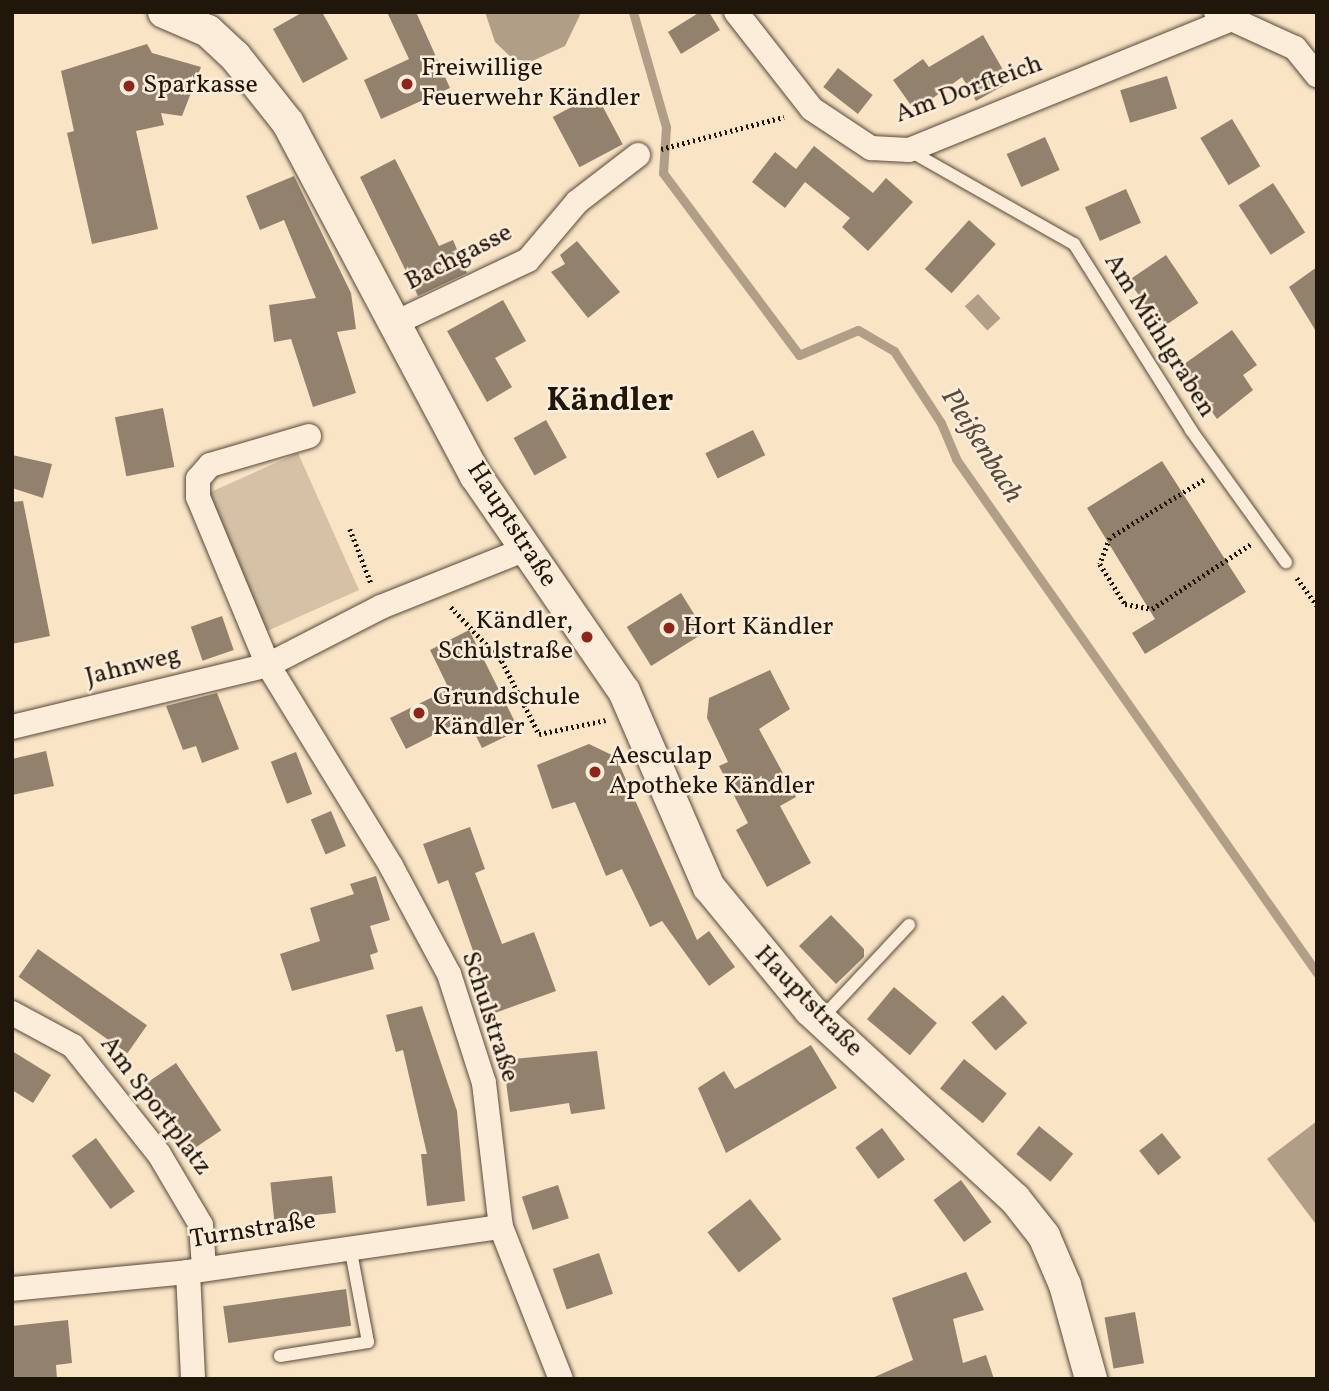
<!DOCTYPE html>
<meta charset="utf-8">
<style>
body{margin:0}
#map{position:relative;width:1329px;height:1391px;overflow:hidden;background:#fae4c6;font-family:Vollkorn,serif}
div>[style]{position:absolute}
.green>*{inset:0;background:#d5c1a6;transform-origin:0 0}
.water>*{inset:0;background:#b09e86;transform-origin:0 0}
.stream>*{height:9px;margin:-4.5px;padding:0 4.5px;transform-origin:4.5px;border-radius:4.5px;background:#b09e86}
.building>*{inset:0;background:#92816c;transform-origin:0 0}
.path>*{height:4.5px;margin-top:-2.25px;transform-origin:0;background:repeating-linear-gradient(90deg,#21160a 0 2px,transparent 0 5.5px)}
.roads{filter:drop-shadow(0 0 2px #574a39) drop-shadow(0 0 2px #574a39)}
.service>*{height:12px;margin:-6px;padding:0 6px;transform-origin:6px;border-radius:6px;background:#fcedda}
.minor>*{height:24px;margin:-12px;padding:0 12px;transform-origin:12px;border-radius:12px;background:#fcedda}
.tertiary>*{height:32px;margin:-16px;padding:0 16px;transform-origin:16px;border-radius:16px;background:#fcedda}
.dots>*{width:19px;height:19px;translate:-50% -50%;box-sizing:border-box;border:4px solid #fcedda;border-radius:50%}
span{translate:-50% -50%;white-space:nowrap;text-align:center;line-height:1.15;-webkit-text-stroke:5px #fcedda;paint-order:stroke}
.poi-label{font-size:26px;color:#21160a}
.left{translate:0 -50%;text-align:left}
.right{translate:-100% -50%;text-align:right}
.street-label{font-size:26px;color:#21160a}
.water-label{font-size:28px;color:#5a4c3c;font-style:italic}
.district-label{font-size:33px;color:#21160a;font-weight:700}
.frame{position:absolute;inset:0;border:14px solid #21160a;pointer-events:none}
</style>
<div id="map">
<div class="green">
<i style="left:298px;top:453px;width:150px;height:103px;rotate:66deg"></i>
</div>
<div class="water">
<i style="clip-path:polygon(485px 12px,579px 12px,580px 15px,565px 46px,530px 62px,513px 59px,495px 42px)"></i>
<i style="left:978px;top:294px;width:33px;height:18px;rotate:47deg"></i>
<i style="clip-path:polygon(1317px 1121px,1317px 1222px,1315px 1223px,1267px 1159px)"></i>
</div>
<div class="stream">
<i style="left:633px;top:12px;width:120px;rotate:74deg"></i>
<i style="left:666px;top:127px;width:46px;rotate:93.7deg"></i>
<i style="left:663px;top:173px;width:227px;rotate:53.2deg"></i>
<i style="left:799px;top:355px;width:64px;rotate:-23deg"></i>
<i style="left:858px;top:330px;width:42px;rotate:30.3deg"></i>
<i style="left:894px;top:351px;width:86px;rotate:56.9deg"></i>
<i style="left:941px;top:423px;width:39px;rotate:67deg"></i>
<i style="left:956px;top:459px;width:628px;rotate:54.92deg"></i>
</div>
<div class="building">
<i style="clip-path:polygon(303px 12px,322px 12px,348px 59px,303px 83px,273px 29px)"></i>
<i style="clip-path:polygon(387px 12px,416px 12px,450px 88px,381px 119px,364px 80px,409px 59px)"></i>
<i style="clip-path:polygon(700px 12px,709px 12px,720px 30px,681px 54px,668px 32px)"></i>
<i style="clip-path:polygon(983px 35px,1010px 82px,976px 101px,962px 77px,915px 111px,893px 80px,923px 59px,929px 67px)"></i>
<i style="clip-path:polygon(147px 44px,152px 53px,201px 67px,182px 116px,161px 113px,164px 125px,136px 131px,158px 229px,92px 244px,67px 133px,74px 131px,61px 71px)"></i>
<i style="left:838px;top:68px;width:44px;height:24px;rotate:38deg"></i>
<i style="left:1167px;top:76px;width:34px;height:49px;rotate:73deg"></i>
<i style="left:596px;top:94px;width:57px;height:49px;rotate:62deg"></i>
<i style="left:1232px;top:119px;width:55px;height:37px;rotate:59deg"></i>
<i style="left:1045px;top:137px;width:36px;height:42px;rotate:66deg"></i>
<i style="clip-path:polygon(814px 146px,873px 193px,886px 178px,913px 202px,868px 251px,842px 227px,850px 218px,805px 182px,785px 208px,752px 182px,775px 152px,796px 169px)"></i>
<i style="clip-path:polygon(395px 159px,439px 246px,453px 240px,467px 273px,418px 296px,360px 177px)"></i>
<i style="clip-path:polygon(294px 176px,351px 293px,356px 329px,337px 332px,356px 393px,313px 407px,291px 339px,274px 342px,269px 305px,316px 298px,284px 220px,260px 230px,246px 196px)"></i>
<i style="left:1273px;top:183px;width:59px;height:41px;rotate:57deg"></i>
<i style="left:1126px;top:189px;width:37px;height:45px;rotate:66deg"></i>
<i style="left:969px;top:220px;width:36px;height:66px;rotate:42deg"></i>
<i style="clip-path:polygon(577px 241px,620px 292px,588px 318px,551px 272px,565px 264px,560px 255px)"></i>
<i style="left:1166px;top:255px;width:58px;height:45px;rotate:56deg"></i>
<i style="clip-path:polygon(1317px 267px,1317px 333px,1289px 287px)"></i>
<i style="clip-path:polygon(503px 300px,526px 341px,495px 358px,512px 387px,487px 402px,447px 331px)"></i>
<i style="clip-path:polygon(1232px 330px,1257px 365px,1243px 375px,1253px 390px,1217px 419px,1180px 367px)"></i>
<i style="left:163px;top:408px;width:60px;height:49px;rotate:79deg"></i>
<i style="left:546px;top:420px;width:43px;height:37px;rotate:61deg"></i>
<i style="left:753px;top:430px;width:28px;height:53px;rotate:64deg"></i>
<i style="clip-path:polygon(12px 455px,52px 464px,43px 498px,12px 488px)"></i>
<i style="clip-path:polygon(1162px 461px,1246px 592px,1145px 654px,1132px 633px,1155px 619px,1087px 508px)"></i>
<i style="clip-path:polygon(23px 501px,50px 636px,12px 644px,12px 502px)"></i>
<i style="left:681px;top:593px;width:46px;height:64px;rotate:58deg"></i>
<i style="left:222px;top:616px;width:36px;height:33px;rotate:71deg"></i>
<i style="clip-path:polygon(469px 630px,519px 730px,482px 748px,467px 718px,406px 749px,390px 718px,449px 689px,430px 650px)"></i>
<i style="clip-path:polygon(770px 670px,790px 709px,759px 729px,796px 797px,780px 806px,811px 863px,767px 887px,736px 830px,748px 823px,719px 766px,728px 762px,707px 718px,709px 698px)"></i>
<i style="clip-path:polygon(217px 693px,239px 749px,202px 763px,196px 746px,183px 750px,166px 706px)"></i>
<i style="clip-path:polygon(589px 744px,616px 757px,697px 940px,709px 931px,735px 967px,709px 986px,662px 921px,650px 927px,622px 869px,606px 876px,575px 802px,552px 809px,537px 765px)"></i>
<i style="clip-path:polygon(46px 751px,54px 786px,12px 795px,12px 759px)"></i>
<i style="left:296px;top:752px;width:45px;height:27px;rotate:69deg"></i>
<i style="left:331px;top:811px;width:38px;height:22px;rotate:67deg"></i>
<i style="clip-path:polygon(470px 827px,485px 869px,475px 873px,502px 944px,534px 932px,556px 991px,495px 1013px,448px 880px,438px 884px,423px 844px)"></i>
<i style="clip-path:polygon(376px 876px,390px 920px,370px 926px,378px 952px,370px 955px,374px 969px,292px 991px,280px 954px,320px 941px,310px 908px,354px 894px,350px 884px)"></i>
<i style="clip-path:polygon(831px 915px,864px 949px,864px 957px,836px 984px,799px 946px)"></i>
<i style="left:38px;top:949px;width:133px;height:34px;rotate:35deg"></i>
<i style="left:894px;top:987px;width:56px;height:42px;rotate:40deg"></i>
<i style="left:1003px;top:995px;width:37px;height:42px;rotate:49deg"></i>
<i style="clip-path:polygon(422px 1006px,457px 1111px,465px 1201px,427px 1206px,421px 1154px,427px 1154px,403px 1050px,396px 1052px,386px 1015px)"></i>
<i style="clip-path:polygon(811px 1045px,837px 1088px,726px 1153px,698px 1088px,724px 1071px,735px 1089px)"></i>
<i style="clip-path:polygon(12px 1051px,51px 1075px,33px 1103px,12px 1090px)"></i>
<i style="clip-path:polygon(597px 1051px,605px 1109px,571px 1114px,569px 1103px,510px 1112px,503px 1060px)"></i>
<i style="left:964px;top:1059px;width:55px;height:38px;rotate:39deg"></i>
<i style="left:176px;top:1063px;width:81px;height:36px;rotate:56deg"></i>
<i style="left:1039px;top:1126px;width:44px;height:36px;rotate:39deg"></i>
<i style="left:882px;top:1128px;width:39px;height:33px;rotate:54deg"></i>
<i style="left:1162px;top:1133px;width:31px;height:29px;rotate:52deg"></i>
<i style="left:96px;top:1138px;width:66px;height:30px;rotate:54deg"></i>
<i style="left:332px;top:1176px;width:37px;height:62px;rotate:84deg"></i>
<i style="left:961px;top:1180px;width:52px;height:34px;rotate:54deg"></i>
<i style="left:558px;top:1185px;width:35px;height:38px;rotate:72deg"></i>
<i style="left:750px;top:1199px;width:51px;height:54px;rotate:52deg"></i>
<i style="left:599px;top:1253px;width:43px;height:49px;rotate:71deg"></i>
<i style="clip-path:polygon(966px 1272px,984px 1310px,953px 1319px,963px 1363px,986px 1355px,994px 1379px,870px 1379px,913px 1360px,892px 1298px)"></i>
<i style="left:346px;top:1289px;width:37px;height:124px;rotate:82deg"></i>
<i style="left:1135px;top:1312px;width:52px;height:31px;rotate:80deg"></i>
<i style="clip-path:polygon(68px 1320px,72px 1363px,56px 1365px,57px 1379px,12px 1379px,12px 1326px)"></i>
</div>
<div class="path">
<i style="left:661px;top:149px;width:127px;rotate:-14.6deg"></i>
<i style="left:1204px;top:480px;width:110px;rotate:148.3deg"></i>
<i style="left:1110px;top:538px;width:28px;rotate:111deg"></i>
<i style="left:1100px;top:564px;width:47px;rotate:58deg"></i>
<i style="left:1125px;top:604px;width:27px;rotate:10deg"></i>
<i style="left:1152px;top:609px;width:118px;rotate:-33.3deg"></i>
<i style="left:350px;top:529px;width:58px;rotate:68.7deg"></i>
<i style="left:1297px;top:578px;width:34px;rotate:54deg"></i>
<i style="left:451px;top:607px;width:74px;rotate:46.6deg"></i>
<i style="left:502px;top:661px;width:82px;rotate:63.1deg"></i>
<i style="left:539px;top:734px;width:68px;rotate:-11.8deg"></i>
</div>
<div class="roads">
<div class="service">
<i style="left:910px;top:151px;width:189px;rotate:29.6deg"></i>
<i style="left:1074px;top:244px;width:220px;rotate:57.8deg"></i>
<i style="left:1191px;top:430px;width:163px;rotate:54.3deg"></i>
<i style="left:821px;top:1019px;width:129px;rotate:-46.9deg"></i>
<i style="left:280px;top:1356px;width:89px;rotate:-9deg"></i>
<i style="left:368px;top:1342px;width:97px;rotate:-100.7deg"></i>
</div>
<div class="minor">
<i style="left:736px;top:12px;width:123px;rotate:51.9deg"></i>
<i style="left:812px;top:109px;width:71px;rotate:33.5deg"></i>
<i style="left:871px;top:148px;width:38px;rotate:3deg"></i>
<i style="left:909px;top:150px;width:343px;rotate:-22.1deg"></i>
<i style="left:1216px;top:12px;width:87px;rotate:24.5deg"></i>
<i style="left:1295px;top:48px;width:35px;rotate:51deg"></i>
<i style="left:395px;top:323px;width:147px;rotate:-25.3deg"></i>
<i style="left:528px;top:260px;width:76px;rotate:-49.8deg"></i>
<i style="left:577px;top:202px;width:77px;rotate:-37.6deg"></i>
<i style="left:309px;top:436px;width:103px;rotate:163.7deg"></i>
<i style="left:210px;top:465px;width:18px;rotate:131deg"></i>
<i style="left:198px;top:479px;width:18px;rotate:90deg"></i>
<i style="left:198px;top:497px;width:182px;rotate:67.4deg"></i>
<i style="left:268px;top:665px;width:236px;rotate:58.5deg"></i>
<i style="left:391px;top:866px;width:123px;rotate:61.8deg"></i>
<i style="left:449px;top:974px;width:114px;rotate:72.2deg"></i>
<i style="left:484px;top:1083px;width:145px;rotate:83.3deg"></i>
<i style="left:501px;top:1227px;width:163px;rotate:68.5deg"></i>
<i style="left:12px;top:727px;width:263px;rotate:-13.6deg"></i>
<i style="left:268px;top:665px;width:127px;rotate:-27.2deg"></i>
<i style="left:381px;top:607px;width:156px;rotate:-21.8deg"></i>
<i style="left:12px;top:1013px;width:69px;rotate:28.4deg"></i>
<i style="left:73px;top:1046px;width:138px;rotate:51.5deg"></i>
<i style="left:159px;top:1154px;width:82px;rotate:59.4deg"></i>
<i style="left:201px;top:1225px;width:43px;rotate:86deg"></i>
<i style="left:188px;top:1272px;width:107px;rotate:87.3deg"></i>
<i style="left:12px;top:1289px;width:177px;rotate:-5.5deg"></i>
<i style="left:188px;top:1272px;width:316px;rotate:-8.2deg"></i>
</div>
<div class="tertiary">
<i style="left:164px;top:12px;width:48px;rotate:23.4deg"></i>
<i style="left:208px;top:31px;width:37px;rotate:43deg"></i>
<i style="left:235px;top:56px;width:85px;rotate:51.7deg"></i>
<i style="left:288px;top:123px;width:400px;rotate:62deg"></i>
<i style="left:476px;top:476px;width:261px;rotate:55.5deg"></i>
<i style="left:624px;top:691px;width:214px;rotate:66.6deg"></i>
<i style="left:709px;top:887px;width:159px;rotate:50.6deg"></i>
<i style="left:810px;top:1010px;width:279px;rotate:42.7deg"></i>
<i style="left:1015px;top:1199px;width:47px;rotate:51.9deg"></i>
<i style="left:1044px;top:1236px;width:53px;rotate:66.8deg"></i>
<i style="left:1065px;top:1285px;width:98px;rotate:74.5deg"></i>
</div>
</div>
<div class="dots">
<i style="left:407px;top:84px;background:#8f2418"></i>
<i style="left:129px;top:86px;background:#8f2418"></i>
<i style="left:669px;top:628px;background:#8f2418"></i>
<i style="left:587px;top:637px;background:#8f2418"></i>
<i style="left:419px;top:713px;background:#8f2418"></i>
<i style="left:595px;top:772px;background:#8f2418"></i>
</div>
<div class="poi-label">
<span class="left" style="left:421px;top:84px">Freiwillige<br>Feuerwehr Kändler</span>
<span class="left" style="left:143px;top:86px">Sparkasse</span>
<span class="right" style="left:573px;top:637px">Kändler,<br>Schulstraße</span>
<span class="left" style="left:683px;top:628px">Hort Kändler</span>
<span class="left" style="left:433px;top:713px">Grundschule<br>Kändler</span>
<span class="left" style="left:609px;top:772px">Aesculap<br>Apotheke Kändler</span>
</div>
<div class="street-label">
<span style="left:969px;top:90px;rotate:-20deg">Am Dorfteich</span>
<span style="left:459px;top:258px;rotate:-27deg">Bachgasse</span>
<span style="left:1159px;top:336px;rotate:58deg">Am Mühlgraben</span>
<span style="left:511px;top:525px;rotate:57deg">Hauptstraße</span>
<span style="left:133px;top:667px;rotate:-14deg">Jahnweg</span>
<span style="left:808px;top:1002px;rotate:46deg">Hauptstraße</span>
<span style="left:489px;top:1017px;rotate:72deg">Schulstraße</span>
<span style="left:155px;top:1106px;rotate:53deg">Am Sportplatz</span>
<span style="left:253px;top:1231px;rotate:-9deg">Turnstraße</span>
</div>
<div class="water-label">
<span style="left:981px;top:446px;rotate:58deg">Pleißenbach</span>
</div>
<div class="district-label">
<span style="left:610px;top:403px">Kändler</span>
</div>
<div class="frame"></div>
</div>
